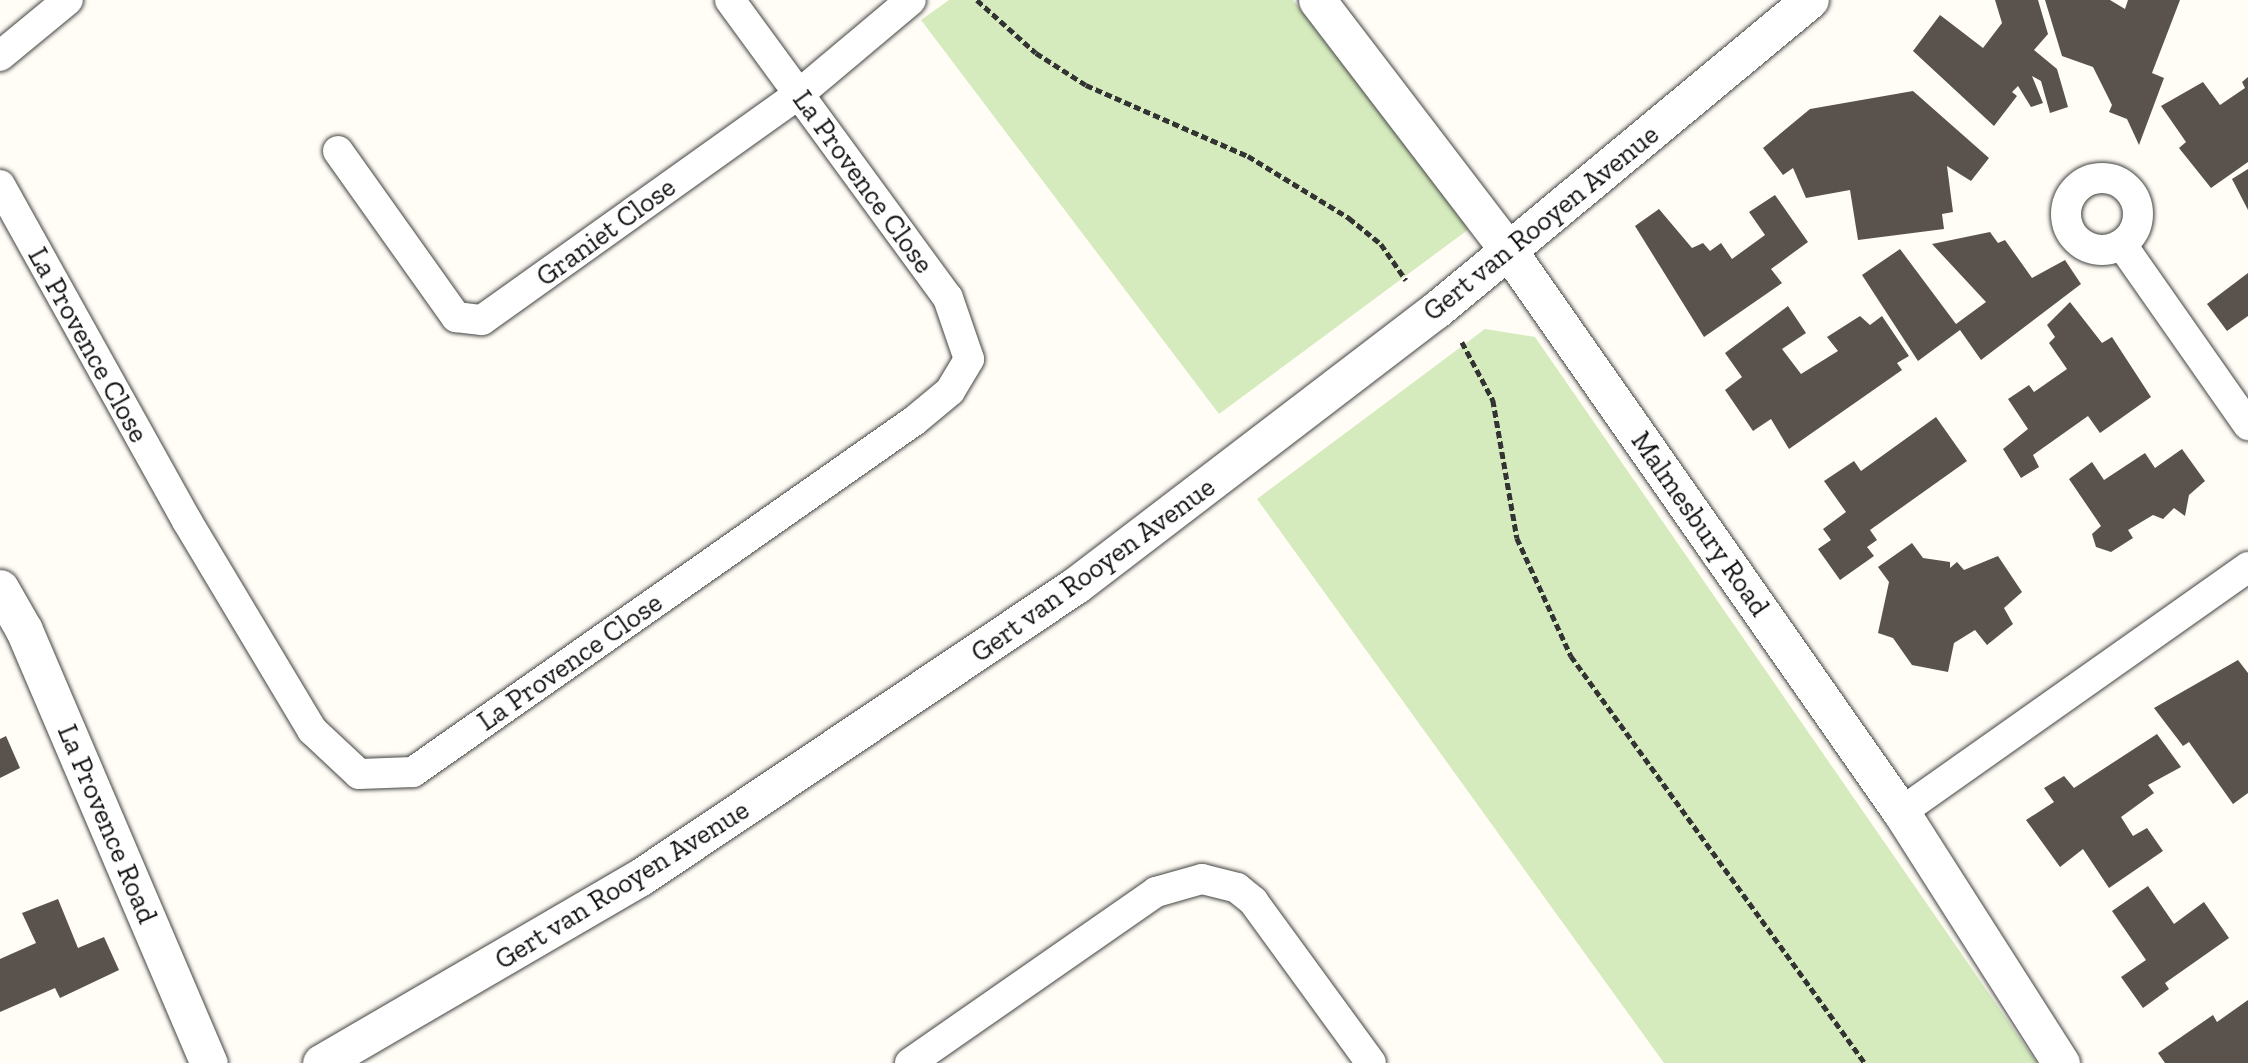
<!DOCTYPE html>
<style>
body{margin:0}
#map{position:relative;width:2248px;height:1063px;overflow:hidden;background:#fffdf5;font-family:"Zilla Slab",serif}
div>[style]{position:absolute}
.green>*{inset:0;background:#d5ebbd}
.building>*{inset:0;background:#5a524d}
.path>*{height:4.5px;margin-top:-2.25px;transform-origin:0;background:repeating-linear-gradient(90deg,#333 0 7px,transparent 0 10.5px)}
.roads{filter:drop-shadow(0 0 2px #444) drop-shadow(0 0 2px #444)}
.minor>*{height:30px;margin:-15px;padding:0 15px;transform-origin:15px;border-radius:15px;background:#fff}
.minor>.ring{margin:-15px;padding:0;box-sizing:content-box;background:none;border:30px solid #fff;border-radius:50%}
.tertiary>*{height:37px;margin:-18.5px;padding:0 18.5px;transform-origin:18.5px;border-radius:18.5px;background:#fff}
span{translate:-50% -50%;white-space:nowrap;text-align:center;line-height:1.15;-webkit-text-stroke:7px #fff;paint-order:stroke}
.street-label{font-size:28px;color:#111}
</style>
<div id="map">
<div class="green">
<i style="clip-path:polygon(949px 0,1293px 0,1469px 229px,1219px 414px,921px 20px)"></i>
<i style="clip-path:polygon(1485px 329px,1535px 337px,2037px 1063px,1664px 1063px,1257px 499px)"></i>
</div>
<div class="building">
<i style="clip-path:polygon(1995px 0,2038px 0,2048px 34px,2034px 50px,2057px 69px,2068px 107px,2050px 113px,2041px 81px,2032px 76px,2043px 103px,2031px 107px,2018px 86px,2012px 92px,2017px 96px,1994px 126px,1913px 51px,1940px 15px,1983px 48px,2002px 23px)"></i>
<i style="clip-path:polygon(2045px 0,2110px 0,2125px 9px,2128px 0,2180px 0,2152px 73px,2164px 78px,2139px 145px,2127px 119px,2109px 112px,2112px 105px,2093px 67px,2062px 56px)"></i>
<i style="clip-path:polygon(2248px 77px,2248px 162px,2211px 188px,2179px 148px,2186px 142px,2161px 106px,2203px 82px,2220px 105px,2245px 88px,2242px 82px)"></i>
<i style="clip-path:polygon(1913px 91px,1989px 158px,1971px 181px,1947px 166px,1953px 212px,1942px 214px,1944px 229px,1858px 240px,1850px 190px,1806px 198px,1793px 168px,1783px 175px,1763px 148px,1810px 109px)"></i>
<i style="clip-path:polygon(2248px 169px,2248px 210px,2232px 179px)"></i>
<i style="clip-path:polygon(1775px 195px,1808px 242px,1771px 269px,1782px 283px,1704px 337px,1635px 226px,1659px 209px,1692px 248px,1703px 243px,1710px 251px,1721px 243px,1732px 259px,1765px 235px,1749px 212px)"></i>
<i style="clip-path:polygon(1990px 232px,1998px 243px,2005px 240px,2032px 278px,2065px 260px,2081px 284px,1981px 360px,1960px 330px,1918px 361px,1862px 275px,1900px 249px,1956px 324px,1986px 302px,1932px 244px)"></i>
<i style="clip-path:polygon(2248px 273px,2248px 316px,2227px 331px,2207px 304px)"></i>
<i style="clip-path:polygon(2070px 302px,2102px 343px,2112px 337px,2151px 397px,2100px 433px,2088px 416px,2033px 455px,2039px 467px,2021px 478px,2003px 449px,2028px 429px,2008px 399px,2029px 385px,2034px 392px,2067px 369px,2049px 343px,2055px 337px,2047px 325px)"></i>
<i style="clip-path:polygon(1788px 306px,1806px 333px,1782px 349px,1801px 374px,1838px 351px,1827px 337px,1860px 316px,1870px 325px,1882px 316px,1909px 356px,1897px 363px,1902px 370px,1789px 449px,1771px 419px,1753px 431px,1725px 390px,1742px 377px,1725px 353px)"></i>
<i style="clip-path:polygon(1936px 417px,1967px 461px,1870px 530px,1877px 540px,1867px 547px,1874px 556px,1840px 580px,1818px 549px,1831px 540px,1823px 529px,1846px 512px,1824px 481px,1854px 461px,1861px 471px)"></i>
<i style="clip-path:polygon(2182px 449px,2205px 481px,2189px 495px,2185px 516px,2174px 508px,2163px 519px,2153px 515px,2128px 530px,2133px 538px,2111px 552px,2096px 547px,2092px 534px,2101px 526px,2069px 479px,2092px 462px,2104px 480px,2145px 453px,2155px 468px)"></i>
<i style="clip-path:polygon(1912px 543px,1923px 558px,1950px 562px,1950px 568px,1957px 562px,1964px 570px,1998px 556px,2022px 592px,2004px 608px,2013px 624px,1987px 645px,1975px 630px,1954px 643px,1948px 672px,1912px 665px,1893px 638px,1878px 633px,1889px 582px,1878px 567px)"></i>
<i style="clip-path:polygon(2238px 660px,2248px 673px,2248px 793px,2233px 804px,2189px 742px,2183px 746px,2154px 708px)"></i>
<i style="clip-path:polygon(2157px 734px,2181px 767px,2148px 785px,2154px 793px,2121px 817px,2133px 836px,2147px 828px,2163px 851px,2109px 888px,2083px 849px,2060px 867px,2026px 820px,2054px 802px,2044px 788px,2064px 776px,2074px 788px)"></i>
<i style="clip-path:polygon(6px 736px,20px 768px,0 778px,0 739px)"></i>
<i style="clip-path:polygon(2148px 886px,2174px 924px,2204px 902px,2229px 938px,2165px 983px,2169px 989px,2143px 1008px,2121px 977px,2146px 960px,2112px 911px)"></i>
<i style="clip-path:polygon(58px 899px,78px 948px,104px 937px,119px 970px,60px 998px,55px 988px,0 1012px,0 959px,36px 943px,22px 913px)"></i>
<i style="clip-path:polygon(2248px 1000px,2248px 1063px,2165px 1063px,2158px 1053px,2213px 1015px,2217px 1022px)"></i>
</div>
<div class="path">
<i style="left:977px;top:0;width:79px;rotate:41.9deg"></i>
<i style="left:1036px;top:53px;width:59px;rotate:32.6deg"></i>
<i style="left:1086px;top:85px;width:177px;rotate:23.7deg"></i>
<i style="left:1248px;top:156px;width:119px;rotate:31.5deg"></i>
<i style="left:1349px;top:218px;width:41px;rotate:39.1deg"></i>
<i style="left:1381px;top:244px;width:44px;rotate:55.2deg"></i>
<i style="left:1462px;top:342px;width:66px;rotate:61.9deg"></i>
<i style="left:1493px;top:400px;width:140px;rotate:80.1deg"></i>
<i style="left:1517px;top:538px;width:130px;rotate:65.4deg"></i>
<i style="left:1571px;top:656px;width:502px;rotate:54.16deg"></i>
</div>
<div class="roads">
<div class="minor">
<i style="left:0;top:56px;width:88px;rotate:-39.5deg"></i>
<i style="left:338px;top:151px;width:204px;rotate:54.6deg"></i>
<i style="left:456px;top:317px;width:26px;rotate:7deg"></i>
<i style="left:482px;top:320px;width:389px;rotate:-35.5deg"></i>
<i style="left:799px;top:94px;width:146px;rotate:-40deg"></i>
<i class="ring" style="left:2066px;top:178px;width:42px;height:42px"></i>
<i style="left:0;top:185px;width:385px;rotate:60.9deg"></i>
<i style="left:187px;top:521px;width:244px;rotate:59.1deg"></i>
<i style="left:312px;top:730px;width:64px;rotate:43.1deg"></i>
<i style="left:359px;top:774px;width:54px;rotate:-2.1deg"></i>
<i style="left:413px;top:772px;width:612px;rotate:-35.02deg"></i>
<i style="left:914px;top:421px;width:47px;rotate:-39.8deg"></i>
<i style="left:950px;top:391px;width:37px;rotate:-59deg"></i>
<i style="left:969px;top:359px;width:65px;rotate:-109deg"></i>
<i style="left:948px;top:298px;width:369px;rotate:-126.2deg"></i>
<i style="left:2122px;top:245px;width:220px;rotate:55deg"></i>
<i style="left:1901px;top:812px;width:425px;rotate:-35.2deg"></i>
<i style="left:910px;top:1063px;width:300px;rotate:-34.8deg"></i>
<i style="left:1156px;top:892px;width:48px;rotate:-15.8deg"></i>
<i style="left:1202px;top:879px;width:36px;rotate:14deg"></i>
<i style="left:1237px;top:888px;width:21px;rotate:39deg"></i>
<i style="left:1253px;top:901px;width:200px;rotate:53.9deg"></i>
</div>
<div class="tertiary">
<i style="left:1317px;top:0;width:315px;rotate:52.6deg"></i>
<i style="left:1508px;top:250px;width:686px;rotate:55.04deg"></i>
<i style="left:1901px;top:812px;width:298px;rotate:57.5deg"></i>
<i style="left:0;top:588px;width:48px;rotate:60.3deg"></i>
<i style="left:24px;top:630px;width:471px;rotate:66.9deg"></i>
<i style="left:321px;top:1063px;width:368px;rotate:-30.2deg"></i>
<i style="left:639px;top:878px;width:526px;rotate:-33.84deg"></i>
<i style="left:1076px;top:585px;width:453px;rotate:-37.4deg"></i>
<i style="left:1436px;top:310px;width:486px;rotate:-39.7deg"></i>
</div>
</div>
<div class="street-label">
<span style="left:863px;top:182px;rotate:54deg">La Provence Close</span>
<span style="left:1541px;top:223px;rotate:-39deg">Gert van Rooyen Avenue</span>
<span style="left:606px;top:232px;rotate:-36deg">Graniet Close</span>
<span style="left:88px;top:345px;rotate:61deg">La Provence Close</span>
<span style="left:1700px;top:524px;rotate:55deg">Malmesbury Road</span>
<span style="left:1093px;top:570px;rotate:-36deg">Gert van Rooyen Avenue</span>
<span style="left:570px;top:662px;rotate:-35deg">La Provence Close</span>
<span style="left:107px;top:824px;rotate:67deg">La Provence Road</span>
<span style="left:622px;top:885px;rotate:-32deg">Gert van Rooyen Avenue</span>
</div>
</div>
